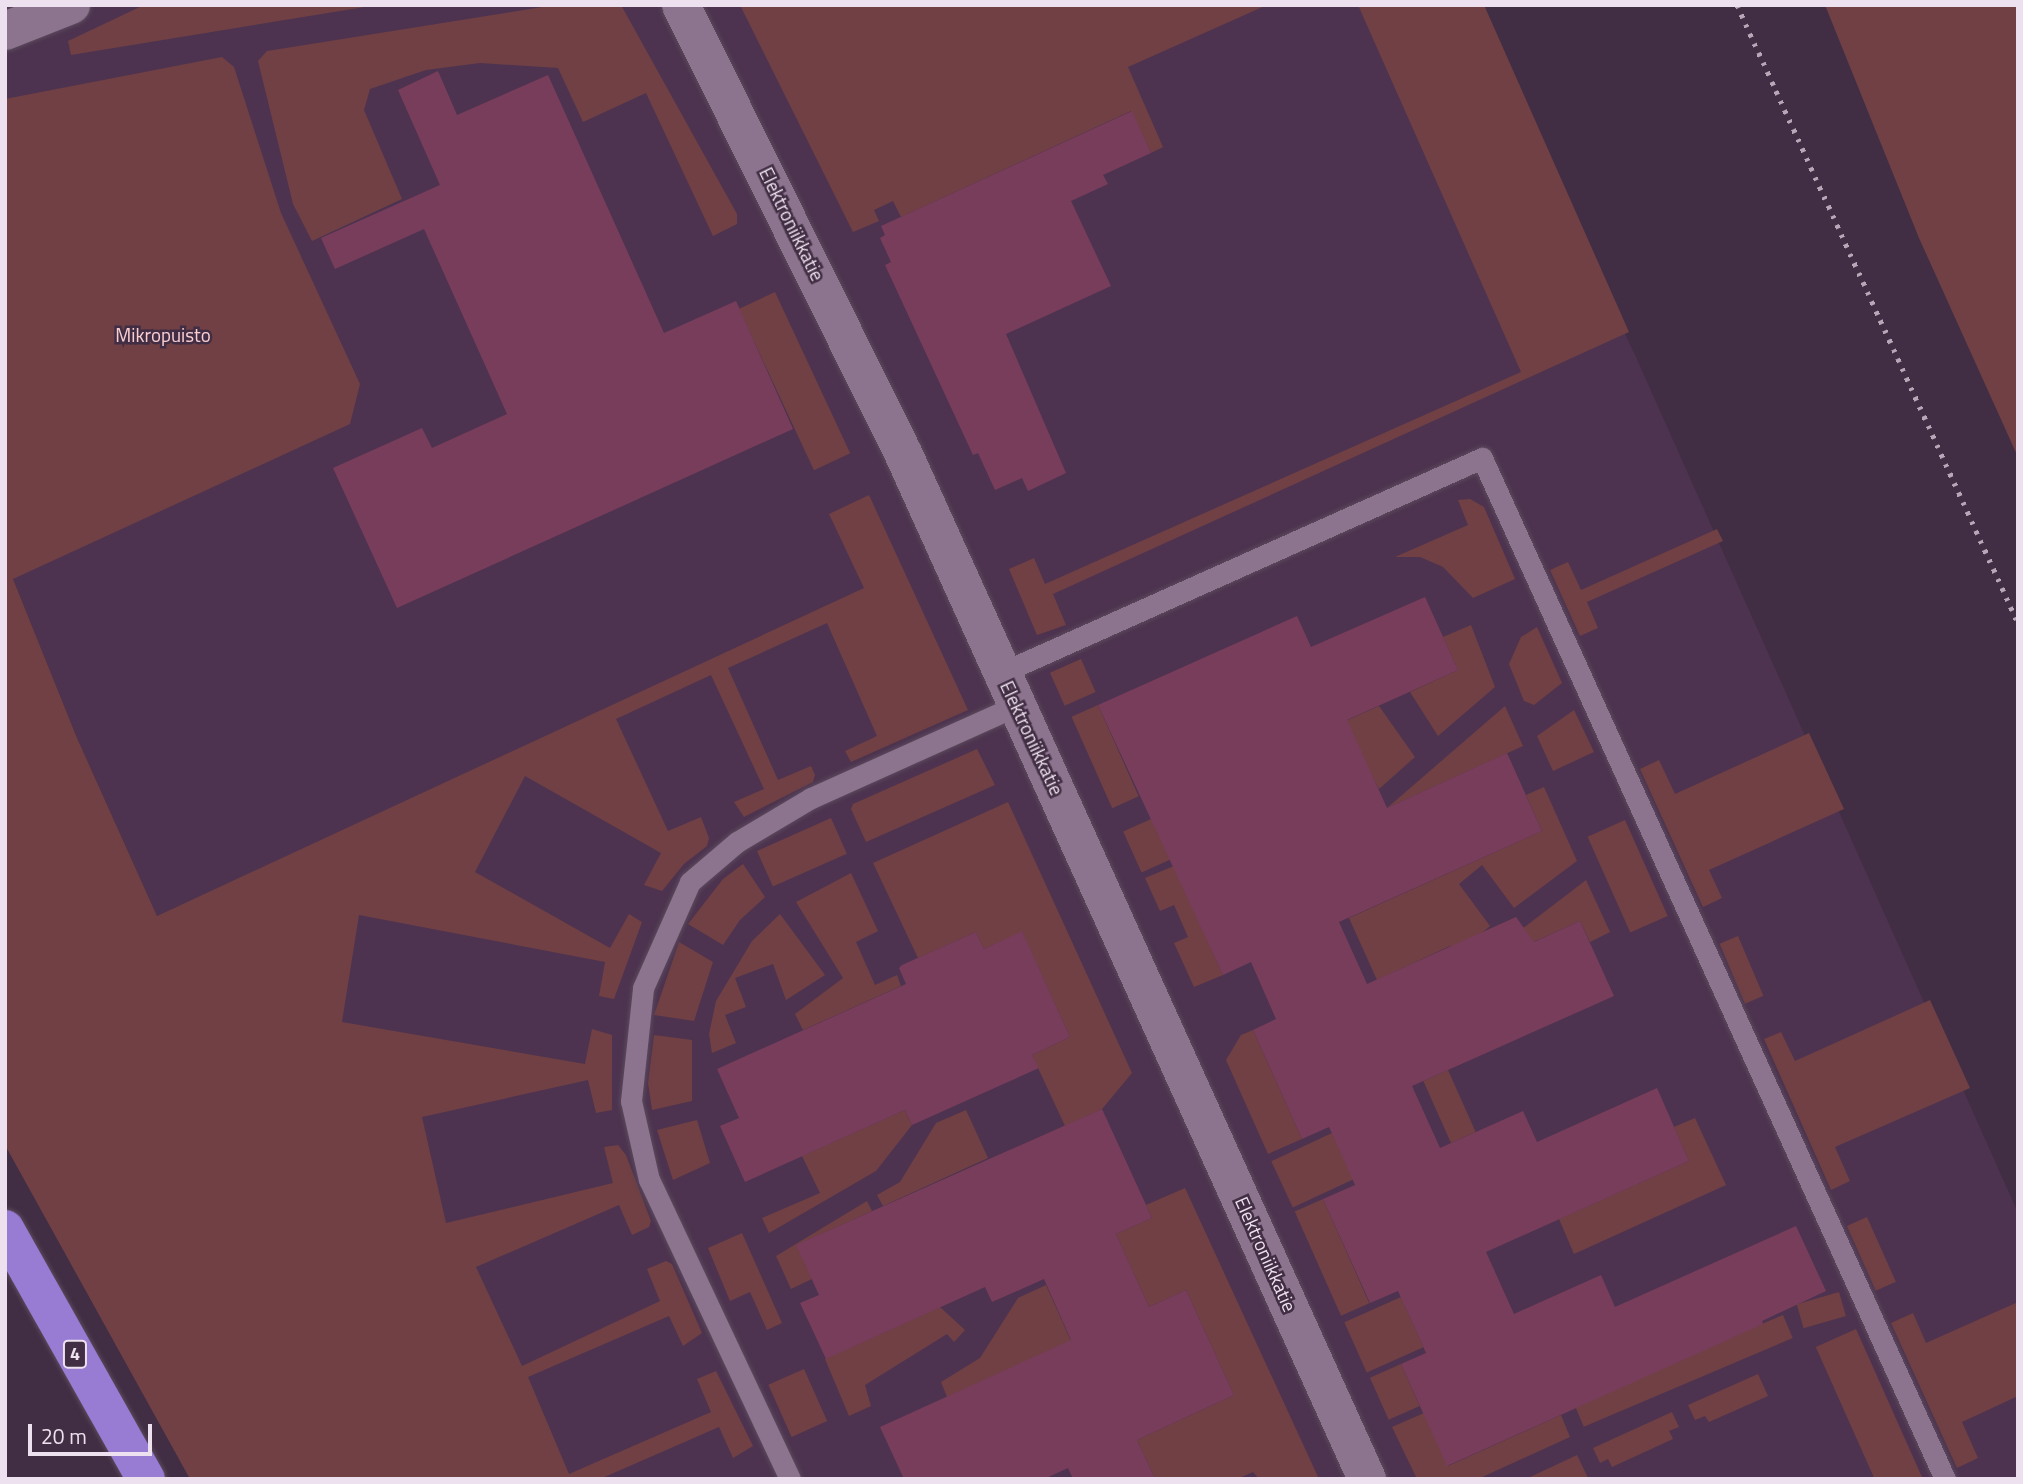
<!DOCTYPE html>
<style>
body{margin:0}
#map{position:relative;width:2023px;height:1484px;overflow:hidden;background:#422e44;font-family:"Titillium Web",sans-serif}
div>[style]{position:absolute}
.built>*{inset:0;background:#4d334f}
.green>*{inset:0;background:#704044;transform-origin:0 0}
.building>*{inset:0;background:#793d5c}
.roads{filter:drop-shadow(0 0 2px #5b4a5d) drop-shadow(0 0 2px #5b4a5d)}
.service>*{height:21px;margin:-10.5px;padding:0 10.5px;transform-origin:10.5px;border-radius:10.5px;background:#8c748e}
.minor>*{height:38px;margin:-19px;padding:0 19px;transform-origin:19px;border-radius:19px;background:#8c748e}
.motorway>*{height:38px;margin:-19px;padding:0 19px;transform-origin:19px;border-radius:19px;background:#987bd2}
.rail>*{height:5px;margin-top:-2.5px;transform-origin:0;background:repeating-linear-gradient(90deg,#b7a7b8 0 3.5px,transparent 0 10.5px)}
span{translate:-50% -50%;white-space:nowrap;text-align:center;line-height:1.15;-webkit-text-stroke:5px #422e44;paint-order:stroke}
.shield-label span{padding:2px 5px;background:#422e44;border:2px solid;border-radius:5px;-webkit-text-stroke-width:0}
.shield-label{font-size:18px;color:#eee1ef;font-weight:700}
.street-label{font-size:19px;color:#eee1ef}
.park-label{font-size:19px;color:#fbcfd1}
.frame{position:absolute;inset:0;border:7px solid #eee1ef;pointer-events:none}
.scale{position:absolute;left:28px;top:1424px;width:124px;height:32px;box-sizing:border-box;border:4px solid #eee1ef;border-top:0;padding-left:9px;font-size:21px;line-height:24px;white-space:nowrap;color:#eee1ef;-webkit-text-stroke:5px #422e44;paint-order:stroke}
</style>
<div id="map">
<div class="built">
<i style="clip-path:polygon(5px 5px,1469px 5px,1635px 355px,2018px 1213px,2018px 1479px,563px 1479px,269px 909px,401px 858px,639px 695px,157px 916px,77px 738px,13px 579px,179px 442px,5px 96px)"></i>
</div>
<div class="green">
<i style="clip-path:polygon(144px 5px,377px 5px,71px 55px,68px 41px)"></i>
<i style="clip-path:polygon(555px 5px,621px 5px,737px 214px,737px 224px,713px 236px,646px 93px,583px 122px,558px 68px,480px 63px,426px 70px,370px 89px,364px 110px,402px 199px,312px 241px,293px 204px,258px 61px,267px 51px)"></i>
<i style="clip-path:polygon(740px 5px,1267px 5px,1128px 67px,1163px 147px,1151px 153px,1131px 111px,901px 217px,893px 201px,874px 210px,879px 221px,853px 232px)"></i>
<i style="clip-path:polygon(1358px 5px,1484px 5px,1629px 332px,1053px 594px,1066px 625px,1037px 635px,1009px 569px,1034px 558px,1045px 584px,1521px 372px)"></i>
<i style="clip-path:polygon(1825px 5px,2018px 5px,2018px 457px,1919px 238px)"></i>
<i style="clip-path:polygon(222px 57px,234px 67px,281px 213px,360px 384px,350px 424px,13px 579px,77px 738px,157px 916px,864px 588px,829px 514px,869px 495px,968px 710px,851px 762px,845px 751px,877px 736px,827px 623px,728px 668px,778px 780px,811px 766px,815px 775px,813px 782px,744px 817px,734px 802px,764px 789px,711px 675px,616px 719px,668px 831px,701px 817px,709px 838px,707px 846px,684px 864px,662px 891px,644px 885px,661px 853px,525px 776px,475px 872px,610px 948px,629px 914px,642px 922px,614px 999px,599px 996px,605px 962px,359px 915px,342px 1022px,585px 1064px,592px 1029px,612px 1035px,612px 1110px,596px 1113px,588px 1080px,422px 1117px,446px 1223px,613px 1183px,604px 1147px,618px 1145px,626px 1155px,651px 1221px,649px 1227px,632px 1235px,619px 1205px,476px 1267px,522px 1366px,660px 1301px,647px 1269px,666px 1261px,672px 1264px,702px 1333px,683px 1346px,669px 1316px,528px 1377px,569px 1474px,711px 1412px,697px 1379px,716px 1371px,753px 1446px,733px 1458px,719px 1427px,600px 1479px,190px 1479px,5px 1145px,5px 99px)"></i>
<i style="left:775px;top:292px;width:178px;height:40px;rotate:65deg"></i>
<i style="clip-path:polygon(1470px 499px,1484px 507px,1515px 579px,1473px 598px,1443px 567px,1420px 557px,1395px 557px,1468px 525px,1458px 500px)"></i>
<i style="clip-path:polygon(1717px 529px,1723px 541px,1587px 602px,1598px 628px,1580px 636px,1550px 570px,1568px 562px,1581px 590px)"></i>
<i style="clip-path:polygon(1471px 625px,1495px 687px,1438px 736px,1410px 692px,1458px 670px,1443px 637px)"></i>
<i style="clip-path:polygon(1537px 627px,1562px 683px,1534px 705px,1524px 701px,1509px 664px,1521px 637px)"></i>
<i style="left:1081px;top:659px;width:36px;height:34px;rotate:66deg"></i>
<i style="left:1098px;top:705px;width:100px;height:29px;rotate:66deg"></i>
<i style="clip-path:polygon(1379px 706px,1415px 757px,1379px 789px,1372px 776px,1272px 754px)"></i>
<i style="clip-path:polygon(1505px 706px,1523px 746px,1387px 808px)"></i>
<i style="clip-path:polygon(1574px 710px,1594px 752px,1553px 771px,1537px 736px)"></i>
<i style="clip-path:polygon(1809px 733px,1844px 809px,1709px 870px,1722px 898px,1703px 907px,1640px 769px,1659px 760px,1675px 794px)"></i>
<i style="clip-path:polygon(977px 749px,995px 785px,866px 842px,851px 809px,853px 804px)"></i>
<i style="clip-path:polygon(1544px 787px,1577px 861px,1514px 908px,1482px 865px,1459px 884px,1490px 926px,1455px 955px,1450px 946px,1377px 980px,1349px 918px,1542px 831px,1526px 795px)"></i>
<i style="clip-path:polygon(1008px 802px,1132px 1073px,1102px 1109px,1065px 1126px,1032px 1055px,1070px 1037px,1022px 932px,984px 949px,976px 932px,918px 958px,873px 863px)"></i>
<i style="left:1178px;top:807px;width:45px;height:60px;rotate:66deg"></i>
<i style="left:831px;top:818px;width:39px;height:81px;rotate:66deg"></i>
<i style="left:1625px;top:820px;width:105px;height:41px;rotate:66deg"></i>
<i style="clip-path:polygon(743px 864px,765px 897px,740px 920px,723px 945px,688px 924px,723px 879px)"></i>
<i style="clip-path:polygon(1174px 866px,1223px 975px,1194px 987px,1174px 943px,1188px 937px,1174px 905px,1160px 911px,1145px 878px)"></i>
<i style="clip-path:polygon(851px 873px,878px 931px,856px 942px,875px 985px,897px 975px,901px 986px,803px 1030px,795px 1014px,843px 978px,796px 902px)"></i>
<i style="clip-path:polygon(1586px 880px,1610px 932px,1590px 942px,1580px 921px,1463px 974px)"></i>
<i style="clip-path:polygon(780px 914px,825px 975px,786px 1000px,773px 964px,735px 978px,746px 1007px,725px 1015px,736px 1043px,712px 1053px,709px 1034px,716px 1001px,752px 941px)"></i>
<i style="left:1738px;top:936px;width:65px;height:20px;rotate:67deg"></i>
<i style="clip-path:polygon(679px 942px,713px 962px,694px 1021px,654px 1015px)"></i>
<i style="clip-path:polygon(1930px 1000px,1970px 1088px,1835px 1147px,1850px 1181px,1831px 1190px,1764px 1039px,1781px 1032px,1795px 1061px)"></i>
<i style="clip-path:polygon(1253px 1030px,1302px 1139px,1268px 1154px,1226px 1060px,1241px 1035px)"></i>
<i style="clip-path:polygon(654px 1035px,692px 1040px,692px 1101px,652px 1110px,648px 1083px)"></i>
<i style="left:1448px;top:1070px;width:68px;height:27px;rotate:66deg"></i>
<i style="clip-path:polygon(905px 1110px,912px 1125px,876px 1171px,769px 1233px,762px 1218px,820px 1193px,802px 1156px)"></i>
<i style="clip-path:polygon(966px 1110px,988px 1158px,883px 1206px,877px 1195px,900px 1182px,936px 1123px)"></i>
<i style="clip-path:polygon(1695px 1118px,1726px 1185px,1574px 1254px,1559px 1219px,1689px 1161px,1674px 1127px)"></i>
<i style="clip-path:polygon(697px 1120px,710px 1163px,673px 1180px,657px 1130px)"></i>
<i style="left:1332px;top:1133px;width:51px;height:67px;rotate:65deg"></i>
<i style="clip-path:polygon(1185px 1188px,1319px 1479px,1259px 1479px,1253px 1472px,1237px 1479px,1155px 1479px,1137px 1440px,1234px 1395px,1186px 1290px,1149px 1307px,1116px 1234px,1152px 1218px,1146px 1205px)"></i>
<i style="left:1323px;top:1199px;width:114px;height:31px;rotate:66deg"></i>
<i style="clip-path:polygon(867px 1201px,872px 1211px,797px 1245px,812px 1279px,791px 1289px,776px 1256px)"></i>
<i style="left:1867px;top:1217px;width:71px;height:22px;rotate:66deg"></i>
<i style="clip-path:polygon(742px 1233px,782px 1323px,767px 1330px,750px 1292px,730px 1301px,708px 1248px)"></i>
<i style="clip-path:polygon(1046px 1285px,1071px 1341px,947px 1397px,941px 1382px,980px 1358px,1018px 1298px)"></i>
<i style="left:1839px;top:1292px;width:25px;height:44px;rotate:74deg"></i>
<i style="left:1401px;top:1297px;width:55px;height:62px;rotate:66deg"></i>
<i style="clip-path:polygon(2018px 1302px,2018px 1396px,1962px 1422px,1978px 1458px,1957px 1468px,1891px 1323px,1913px 1313px,1926px 1343px)"></i>
<i style="clip-path:polygon(940px 1307px,965px 1330px,954px 1342px,947px 1334px,865px 1385px,871px 1406px,849px 1416px,825px 1359px)"></i>
<i style="left:1783px;top:1315px;width:25px;height:227px;rotate:67deg"></i>
<i style="left:1856px;top:1329px;width:164px;height:44px;rotate:66deg"></i>
<i style="left:1401px;top:1364px;width:46px;height:34px;rotate:66deg"></i>
<i style="left:804px;top:1369px;width:57px;height:39px;rotate:66deg"></i>
<i style="clip-path:polygon(1758px 1374px,1768px 1396px,1709px 1422px,1705px 1416px,1695px 1420px,1688px 1405px)"></i>
<i style="clip-path:polygon(1672px 1412px,1679px 1427px,1669px 1431px,1673px 1439px,1612px 1467px,1608px 1459px,1600px 1463px,1593px 1448px)"></i>
<i style="clip-path:polygon(1424px 1413px,1448px 1466px,1561px 1415px,1570px 1437px,1478px 1479px,1417px 1479px,1392px 1427px)"></i>
<i style="clip-path:polygon(1577px 1455px,1588px 1478px,1526px 1479px)"></i>
</div>
<div class="building">
<i style="clip-path:polygon(438px 71px,457px 115px,548px 75px,664px 333px,736px 301px,793px 429px,397px 608px,333px 468px,422px 428px,432px 448px,507px 414px,424px 229px,335px 269px,321px 238px,440px 185px,398px 90px)"></i>
<i style="clip-path:polygon(1132px 111px,1151px 153px,1103px 175px,1108px 184px,1071px 201px,1111px 286px,1006px 334px,1066px 473px,1028px 491px,1022px 478px,995px 490px,978px 453px,973px 455px,885px 265px,891px 262px,880px 238px,885px 235px,881px 226px)"></i>
<i style="clip-path:polygon(1425px 597px,1458px 670px,1347px 720px,1387px 808px,1507px 753px,1542px 831px,1339px 922px,1367px 984px,1516px 917px,1534px 942px,1580px 921px,1614px 996px,1412px 1086px,1440px 1148px,1523px 1111px,1537px 1142px,1657px 1088px,1689px 1161px,1486px 1252px,1514px 1314px,1601px 1275px,1615px 1307px,1796px 1226px,1826px 1291px,1762px 1321px,1763px 1324px,1447px 1466px,1401px 1364px,1426px 1353px,1398px 1291px,1370px 1303px,1323px 1199px,1355px 1185px,1329px 1127px,1302px 1139px,1253px 1030px,1276px 1019px,1251px 962px,1223px 975px,1098px 705px,1297px 616px,1311px 647px)"></i>
<i style="clip-path:polygon(1022px 931px,1070px 1037px,1032px 1055px,1039px 1068px,912px 1125px,905px 1110px,745px 1182px,720px 1126px,739px 1118px,717px 1069px,906px 984px,899px 968px,902px 965px,976px 932px,984px 949px)"></i>
<i style="clip-path:polygon(1102px 1109px,1152px 1218px,1116px 1234px,1149px 1307px,1186px 1290px,1234px 1395px,1137px 1440px,1155px 1479px,1073px 1479px,1068px 1468px,1044px 1479px,904px 1479px,880px 1427px,1071px 1340px,1044px 1279px,992px 1302px,985px 1287px,826px 1359px,800px 1303px,819px 1295px,796px 1245px)"></i>
</div>
<div class="roads">
<div class="service">
<i style="left:1001px;top:673px;width:527px;rotate:-24.08deg"></i>
<i style="left:1482px;top:458px;width:1121px;rotate:65.61deg"></i>
<i style="left:790px;top:1479px;width:331px;rotate:-115.2deg"></i>
<i style="left:649px;top:1180px;width:81px;rotate:-102.8deg"></i>
<i style="left:631px;top:1101px;width:114px;rotate:-83.9deg"></i>
<i style="left:643px;top:988px;width:116px;rotate:-66.1deg"></i>
<i style="left:690px;top:882px;width:62px;rotate:-40.4deg"></i>
<i style="left:737px;top:842px;width:86px;rotate:-30.7deg"></i>
<i style="left:811px;top:798px;width:227px;rotate:-24.2deg"></i>
</div>
<div class="minor">
<i style="left:681px;top:5px;width:502px;rotate:63.64deg"></i>
<i style="left:904px;top:455px;width:1124px;rotate:65.67deg"></i>
<i style="left:5px;top:31px;width:71px;rotate:-21.5deg"></i>
</div>
<div class="motorway">
<i style="left:5px;top:1229px;width:287px;rotate:60.6deg"></i>
</div>
</div>
<div class="rail">
<i style="left:1737px;top:5px;width:679px;rotate:65.55deg"></i>
</div>
<div class="shield-label">
<span style="left:75px;top:1354px">4</span>
</div>
<div class="street-label">
<span style="left:792px;top:224px;rotate:64deg">Elektroniikkatie</span>
<span style="left:1032px;top:738px;rotate:65deg">Elektroniikkatie</span>
<span style="left:1266px;top:1254px;rotate:66deg">Elektroniikkatie</span>
</div>
<div class="park-label">
<span style="left:163px;top:335px">Mikropuisto</span>
</div>
<div class="frame"></div>
<div class="scale">20 m</div>
</div>
